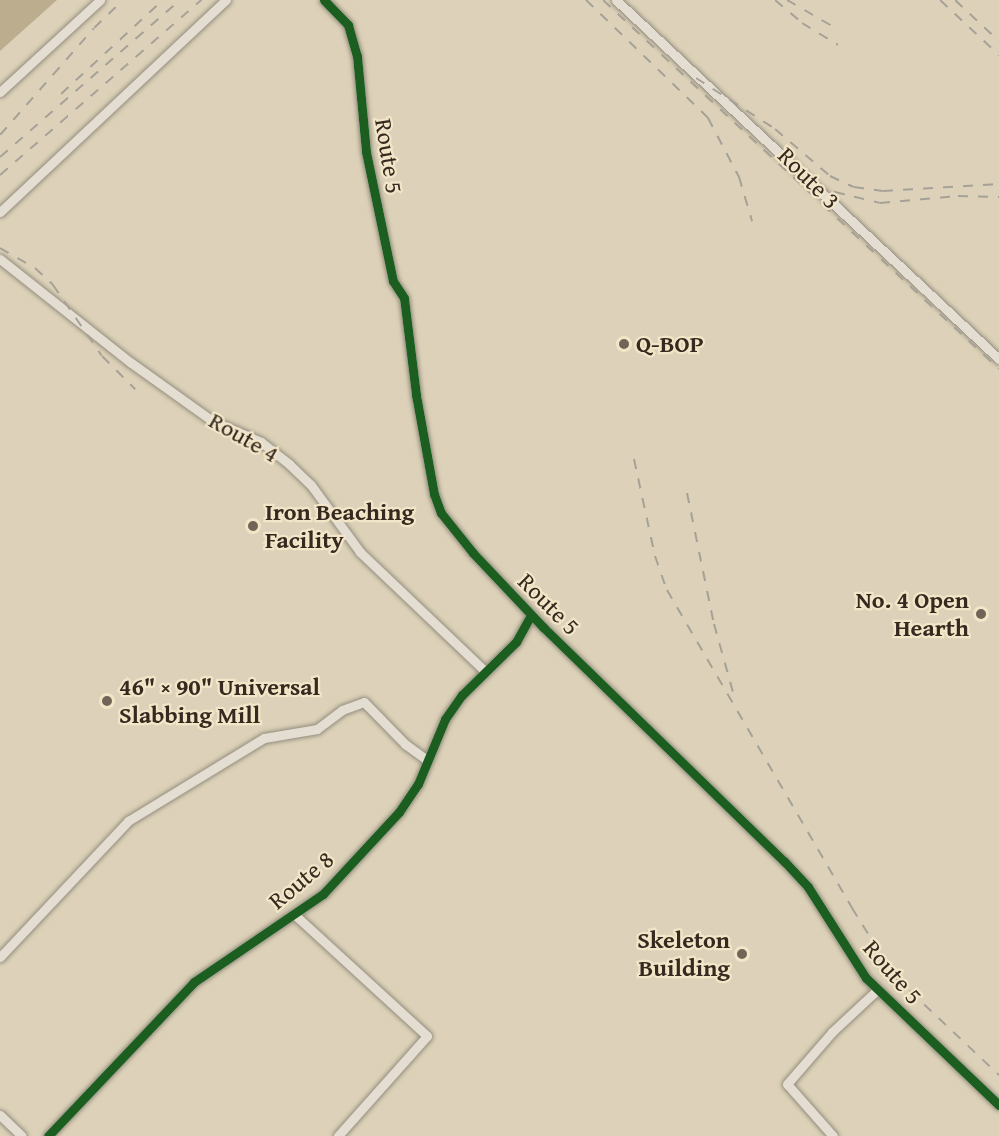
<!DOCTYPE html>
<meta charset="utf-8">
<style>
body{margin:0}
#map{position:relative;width:999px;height:1136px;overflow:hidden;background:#ddd2b9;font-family:"Gentium Book Plus",serif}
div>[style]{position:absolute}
.water>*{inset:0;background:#bcad8e}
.roads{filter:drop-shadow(0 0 2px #948d7e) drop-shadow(0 0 2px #948d7e)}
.minor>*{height:9px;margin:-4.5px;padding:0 4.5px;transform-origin:4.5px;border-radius:4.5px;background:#e4ded2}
.rail>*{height:2px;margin-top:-1px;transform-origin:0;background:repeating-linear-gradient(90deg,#a6a196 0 10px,transparent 0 20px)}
.cycleway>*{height:9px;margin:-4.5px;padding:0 4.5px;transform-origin:4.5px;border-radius:4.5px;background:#1b5e20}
.dots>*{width:16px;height:16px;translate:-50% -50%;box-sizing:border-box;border:3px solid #f3e6c8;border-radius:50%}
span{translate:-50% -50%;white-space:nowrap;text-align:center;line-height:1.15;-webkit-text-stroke:4.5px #f3e6c8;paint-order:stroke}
.street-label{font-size:24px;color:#362a20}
.poi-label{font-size:24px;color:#362a20;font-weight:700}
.left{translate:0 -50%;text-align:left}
.right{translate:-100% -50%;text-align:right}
</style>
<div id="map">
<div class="water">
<i style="clip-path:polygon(0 0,57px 0,0 51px)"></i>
</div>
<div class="roads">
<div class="minor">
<i style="left:324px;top:0;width:35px;rotate:46deg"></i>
<i style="left:348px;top:25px;width:32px;rotate:74deg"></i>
<i style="left:357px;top:56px;width:96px;rotate:84.6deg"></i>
<i style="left:366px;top:152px;width:132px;rotate:78.2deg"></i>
<i style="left:393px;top:281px;width:20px;rotate:57deg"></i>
<i style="left:404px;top:298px;width:98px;rotate:82.9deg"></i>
<i style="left:416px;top:395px;width:101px;rotate:79.7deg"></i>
<i style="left:434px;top:494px;width:20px;rotate:70deg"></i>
<i style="left:441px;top:513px;width:51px;rotate:51.3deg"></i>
<i style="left:473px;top:553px;width:102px;rotate:46.6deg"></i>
<i style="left:543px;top:627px;width:336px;rotate:44.2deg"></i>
<i style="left:784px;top:861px;width:35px;rotate:47deg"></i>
<i style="left:808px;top:887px;width:108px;rotate:57.5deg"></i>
<i style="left:866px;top:978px;width:184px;rotate:43.7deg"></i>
<i style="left:616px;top:0;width:525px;rotate:43.15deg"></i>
<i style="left:0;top:92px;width:136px;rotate:-42.6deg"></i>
<i style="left:0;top:212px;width:310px;rotate:-43.2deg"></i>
<i style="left:0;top:259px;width:166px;rotate:38.4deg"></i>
<i style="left:130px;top:362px;width:100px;rotate:35.6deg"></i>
<i style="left:211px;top:420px;width:55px;rotate:23.7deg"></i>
<i style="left:261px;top:442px;width:36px;rotate:38deg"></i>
<i style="left:289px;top:464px;width:30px;rotate:44deg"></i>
<i style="left:311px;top:485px;width:83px;rotate:53.8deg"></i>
<i style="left:360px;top:552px;width:173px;rotate:43.6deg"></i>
<i style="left:295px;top:915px;width:179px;rotate:42.5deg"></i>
<i style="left:427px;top:1036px;width:134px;rotate:131.7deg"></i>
<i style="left:0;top:957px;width:187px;rotate:-46.7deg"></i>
<i style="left:128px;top:821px;width:159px;rotate:-31.4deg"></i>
<i style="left:264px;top:738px;width:54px;rotate:-9.6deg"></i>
<i style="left:317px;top:729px;width:31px;rotate:-37deg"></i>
<i style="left:342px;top:710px;width:23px;rotate:-20deg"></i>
<i style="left:364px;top:702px;width:59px;rotate:45.7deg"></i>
<i style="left:405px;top:744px;width:27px;rotate:36deg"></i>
<i style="left:0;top:1115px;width:30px;rotate:44deg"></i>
<i style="left:48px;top:1136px;width:212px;rotate:-46.5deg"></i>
<i style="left:194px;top:982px;width:156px;rotate:-34.3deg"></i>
<i style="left:323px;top:894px;width:112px;rotate:-47.2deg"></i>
<i style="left:399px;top:812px;width:34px;rotate:-56deg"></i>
<i style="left:418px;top:784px;width:70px;rotate:-67.4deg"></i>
<i style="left:445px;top:719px;width:29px;rotate:-55deg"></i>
<i style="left:462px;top:695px;width:76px;rotate:-44.5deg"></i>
<i style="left:516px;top:642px;width:31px;rotate:-61deg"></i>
<i style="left:833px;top:1136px;width:69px;rotate:-131.5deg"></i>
<i style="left:787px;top:1084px;width:69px;rotate:-49.1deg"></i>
<i style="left:832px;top:1032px;width:62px;rotate:-43deg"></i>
</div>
</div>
<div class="rail">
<i style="left:586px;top:0;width:170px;rotate:44deg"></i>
<i style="left:708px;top:118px;width:67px;rotate:62.3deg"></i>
<i style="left:739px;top:177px;width:46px;rotate:73.5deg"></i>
<i style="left:603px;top:0;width:541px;rotate:42.98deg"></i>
<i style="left:775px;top:0;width:35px;rotate:40deg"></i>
<i style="left:802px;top:23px;width:42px;rotate:31.4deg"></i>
<i style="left:787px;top:0;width:60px;rotate:30deg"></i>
<i style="left:940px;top:0;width:81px;rotate:43deg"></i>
<i style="left:955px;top:0;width:60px;rotate:43deg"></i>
<i style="left:696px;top:78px;width:94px;rotate:32.8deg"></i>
<i style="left:775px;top:129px;width:72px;rotate:40.5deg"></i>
<i style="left:830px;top:176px;width:26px;rotate:25deg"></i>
<i style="left:854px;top:187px;width:29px;rotate:8deg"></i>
<i style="left:883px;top:191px;width:116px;rotate:-3.5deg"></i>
<i style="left:61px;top:94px;width:139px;rotate:-42.7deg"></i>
<i style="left:0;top:135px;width:142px;rotate:-48.7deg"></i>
<i style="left:94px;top:28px;width:40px;rotate:-44deg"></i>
<i style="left:0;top:157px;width:239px;rotate:-41.1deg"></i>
<i style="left:798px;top:174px;width:41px;rotate:25.9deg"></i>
<i style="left:835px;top:192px;width:46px;rotate:13.7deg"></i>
<i style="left:880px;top:203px;width:78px;rotate:-5.1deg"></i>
<i style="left:958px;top:196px;width:41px;rotate:1.4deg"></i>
<i style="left:0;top:175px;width:267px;rotate:-41deg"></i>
<i style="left:0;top:248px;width:40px;rotate:29.7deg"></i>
<i style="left:35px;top:268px;width:25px;rotate:43deg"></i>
<i style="left:53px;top:285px;width:86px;rotate:55.4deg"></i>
<i style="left:102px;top:356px;width:47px;rotate:45deg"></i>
<i style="left:634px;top:459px;width:99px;rotate:77.8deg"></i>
<i style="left:655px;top:556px;width:36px;rotate:71deg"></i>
<i style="left:667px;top:590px;width:368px;rotate:59.8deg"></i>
<i style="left:852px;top:908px;width:81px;rotate:58.1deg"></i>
<i style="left:895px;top:977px;width:143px;rotate:43.3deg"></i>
<i style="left:687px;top:493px;width:134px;rotate:78.4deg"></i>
<i style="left:714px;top:624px;width:78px;rotate:74.4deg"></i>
</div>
<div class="cycleway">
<i style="left:324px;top:0;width:35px;rotate:46deg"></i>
<i style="left:348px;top:25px;width:32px;rotate:74deg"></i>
<i style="left:357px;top:56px;width:96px;rotate:84.6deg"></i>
<i style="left:366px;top:152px;width:132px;rotate:78.2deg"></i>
<i style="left:393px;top:281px;width:20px;rotate:57deg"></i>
<i style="left:404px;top:298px;width:98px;rotate:82.9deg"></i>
<i style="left:416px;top:395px;width:101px;rotate:79.7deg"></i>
<i style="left:434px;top:494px;width:20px;rotate:70deg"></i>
<i style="left:441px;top:513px;width:51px;rotate:51.3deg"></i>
<i style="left:473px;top:553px;width:102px;rotate:46.6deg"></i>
<i style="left:543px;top:627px;width:336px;rotate:44.2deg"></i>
<i style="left:784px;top:861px;width:35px;rotate:47deg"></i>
<i style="left:808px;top:887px;width:108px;rotate:57.5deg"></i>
<i style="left:866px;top:978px;width:184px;rotate:43.7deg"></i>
<i style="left:48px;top:1136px;width:212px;rotate:-46.5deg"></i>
<i style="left:194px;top:982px;width:156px;rotate:-34.3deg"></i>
<i style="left:323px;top:894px;width:112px;rotate:-47.2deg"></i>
<i style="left:399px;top:812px;width:34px;rotate:-56deg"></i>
<i style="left:418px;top:784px;width:70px;rotate:-67.4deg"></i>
<i style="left:445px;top:719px;width:29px;rotate:-55deg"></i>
<i style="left:462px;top:695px;width:76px;rotate:-44.5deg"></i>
<i style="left:516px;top:642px;width:31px;rotate:-61deg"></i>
</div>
<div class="dots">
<i style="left:624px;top:344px;background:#706556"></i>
<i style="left:253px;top:526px;background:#706556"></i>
<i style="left:981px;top:614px;background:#706556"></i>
<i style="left:107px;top:701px;background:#706556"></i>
<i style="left:742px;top:954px;background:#706556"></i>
</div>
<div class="street-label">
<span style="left:389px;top:156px;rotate:81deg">Route 5</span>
<span style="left:809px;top:178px;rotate:45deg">Route 3</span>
<span style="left:244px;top:437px;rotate:30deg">Route 4</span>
<span style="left:549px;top:604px;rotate:45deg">Route 5</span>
<span style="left:301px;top:880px;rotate:-40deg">Route 8</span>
<span style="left:893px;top:972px;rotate:49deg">Route 5</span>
</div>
<div class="poi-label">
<span class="left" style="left:636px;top:344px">Q-BOP</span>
<span class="left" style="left:265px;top:526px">Iron Beaching<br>Facility</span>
<span class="right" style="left:969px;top:614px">No. 4 Open<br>Hearth</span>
<span class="left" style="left:119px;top:701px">46" × 90" Universal<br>Slabbing Mill</span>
<span class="right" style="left:730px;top:954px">Skeleton<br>Building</span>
</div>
</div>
